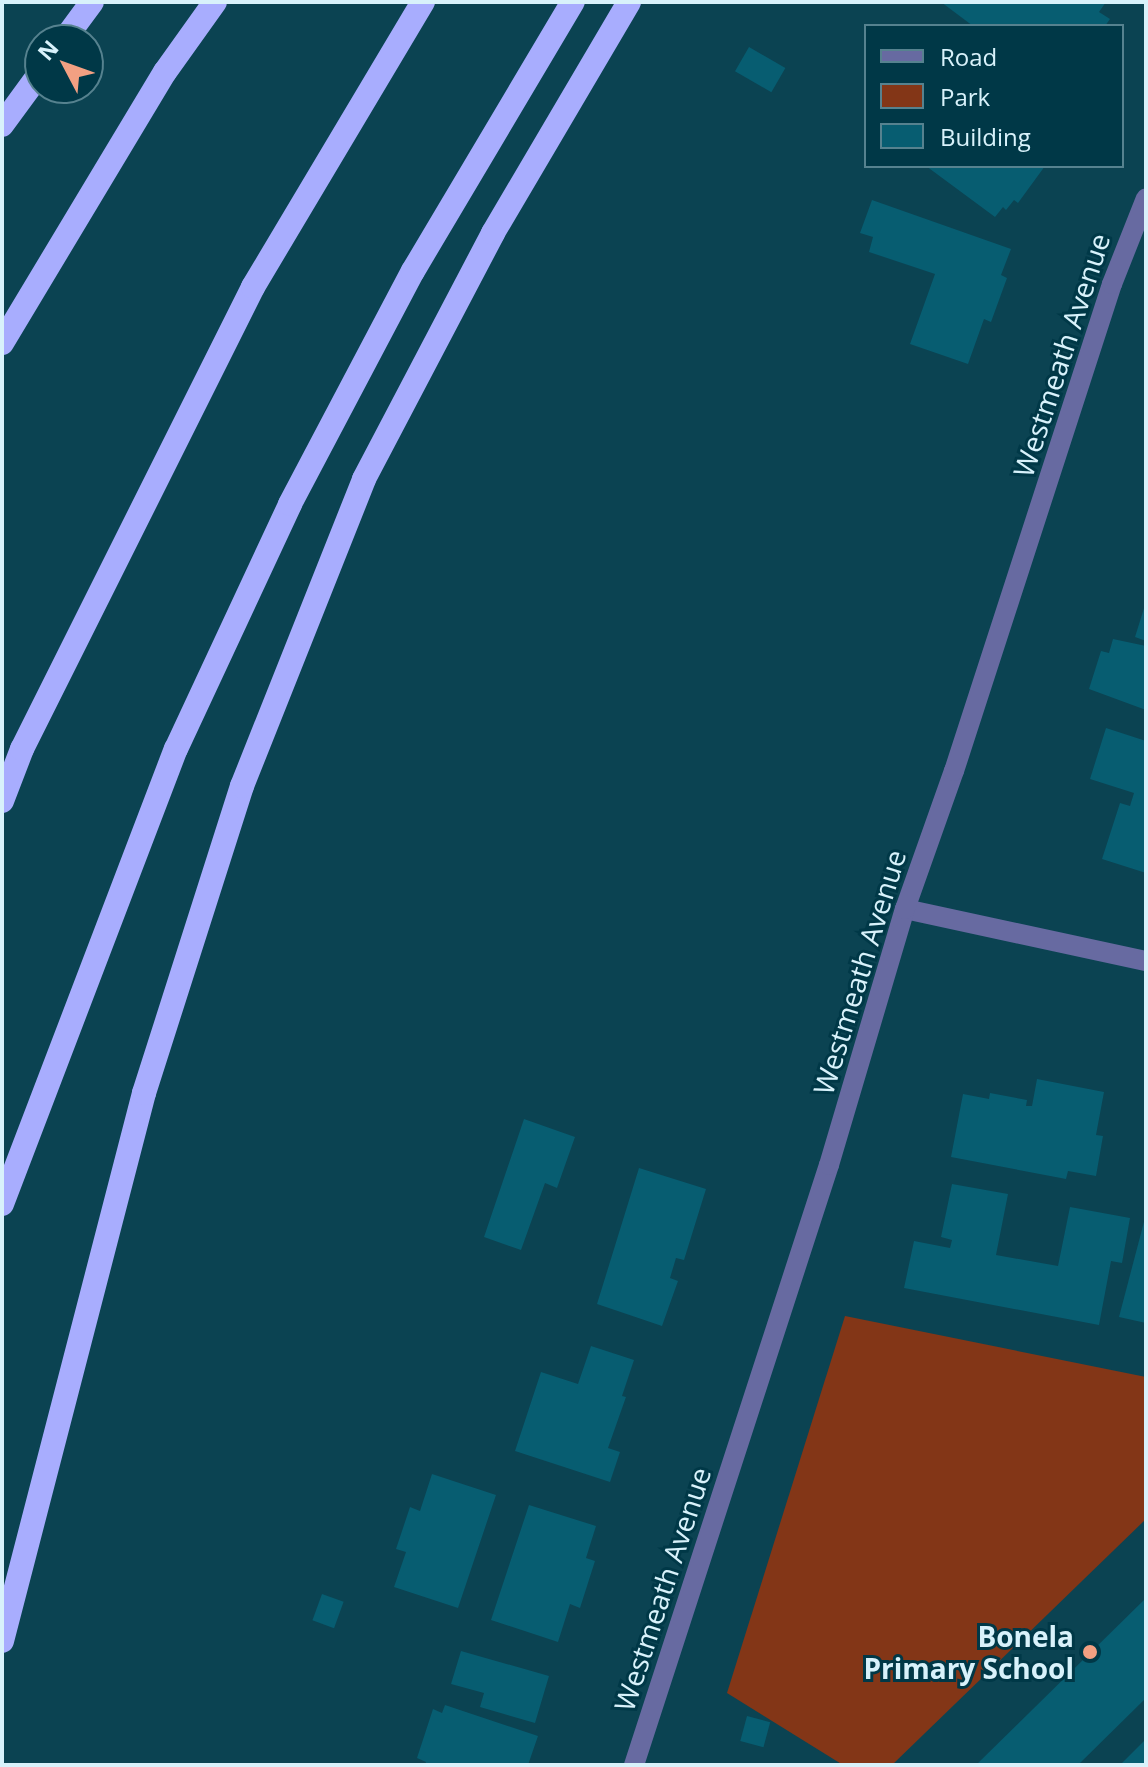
<!DOCTYPE html>
<style>
body{margin:0}
#map{position:relative;width:1148px;height:1767px;overflow:hidden;background:#0b4352;font-family:"Open Sans",sans-serif}
div>[style]{position:absolute}
.green>*{inset:0;background:#833617}
.building>*{inset:0;background:#075d71;transform-origin:0 0}
.street>*{height:20px;margin:-10px;padding:0 10px;transform-origin:10px;border-radius:10px;background:#676aa1}
.highway>*{height:24px;margin:-12px;padding:0 12px;transform-origin:12px;border-radius:12px;background:#a8adfe}
.dots>*{width:22px;height:22px;translate:-50% -50%;box-sizing:border-box;border:4px solid #003847;border-radius:50%}
span{translate:-50% -50%;white-space:nowrap;text-align:center;line-height:1.15;-webkit-text-stroke:6px #003847;paint-order:stroke}
.street-label{font-size:28px;color:#d8f2fb}
.poi-label{font-size:28px;color:#d8f2fb;font-weight:700}
.right{translate:-100% -50%;text-align:right}
.frame{position:absolute;inset:0;border:4px solid #d8f2fb;pointer-events:none}
.legend{position:absolute;left:864px;top:24px;width:260px;height:144px;box-sizing:border-box;background:#003847;border:2px solid #56828f;margin:0;padding:10px 14px;list-style:none;font-size:24px;color:#d8f2fb}
.legend li{display:flex;align-items:center;gap:16px;height:40px}
.legend b{width:40px;border:2px solid #56828f}
.north{position:absolute;left:24px;top:24px;width:80px;height:80px;box-sizing:border-box;background:#003847;border:2px solid #56828f;border-radius:50%;rotate:311deg;font-size:22px;font-weight:700;line-height:32px;text-align:center;color:#d8f2fb}
.north::after{content:'';display:block;margin:auto;width:28px;height:36px;background:#f3a082;clip-path:polygon(50% 0,100% 100%,50% 72%,0 100%)}
</style>
<div id="map">
<div class="green">
<i style="clip-path:polygon(845px 1316px,1146px 1377px,1146px 1519px,892px 1765px,843px 1765px,727px 1693px)"></i>
</div>
<div class="building">
<i style="clip-path:polygon(941px 2px,1106px 2px,1099px 12px,1110px 19px,1105px 26px,973px 26px)"></i>
<i style="left:749px;top:47px;width:42px;height:28px;rotate:30deg"></i>
<i style="clip-path:polygon(926px 166px,1045px 166px,1018px 203px,1014px 200px,1006px 210px,1003px 207px,995px 217px)"></i>
<i style="clip-path:polygon(872px 200px,1011px 249px,1001px 275px,1007px 278px,991px 322px,984px 319px,968px 364px,910px 344px,935px 274px,869px 252px,873px 237px,860px 233px)"></i>
<i style="clip-path:polygon(1145px 605px,1146px 605px,1146px 641px,1135px 637px)"></i>
<i style="clip-path:polygon(1113px 639px,1146px 646px,1146px 710px,1089px 689px,1101px 651px,1109px 653px)"></i>
<i style="clip-path:polygon(1106px 728px,1146px 741px,1146px 873px,1102px 859px,1120px 803px,1130px 806px,1134px 793px,1090px 779px)"></i>
<i style="clip-path:polygon(1037px 1079px,1104px 1092px,1096px 1135px,1103px 1136px,1096px 1176px,1068px 1171px,1066px 1179px,951px 1157px,963px 1094px,989px 1099px,990px 1093px,1027px 1100px,1026px 1106px,1032px 1106px)"></i>
<i style="clip-path:polygon(524px 1119px,575px 1137px,557px 1188px,545px 1183px,521px 1250px,484px 1237px)"></i>
<i style="clip-path:polygon(639px 1168px,706px 1189px,684px 1260px,676px 1258px,670px 1278px,678px 1281px,662px 1326px,597px 1304px)"></i>
<i style="clip-path:polygon(952px 1184px,1008px 1194px,996px 1255px,1058px 1266px,1070px 1207px,1130px 1218px,1122px 1263px,1111px 1261px,1099px 1325px,904px 1288px,914px 1241px,950px 1248px,952px 1240px,941px 1237px)"></i>
<i style="clip-path:polygon(1145px 1218px,1146px 1219px,1146px 1323px,1119px 1317px)"></i>
<i style="clip-path:polygon(591px 1346px,634px 1360px,622px 1396px,626px 1397px,608px 1448px,620px 1452px,610px 1482px,515px 1451px,541px 1372px,578px 1384px)"></i>
<i style="clip-path:polygon(432px 1474px,496px 1495px,458px 1608px,394px 1587px,406px 1552px,396px 1549px,410px 1507px,420px 1511px)"></i>
<i style="clip-path:polygon(529px 1505px,596px 1526px,586px 1558px,595px 1561px,580px 1608px,570px 1604px,558px 1642px,491px 1620px)"></i>
<i style="left:322px;top:1594px;width:23px;height:28px;rotate:20deg"></i>
<i style="clip-path:polygon(1146px 1598px,1146px 1698px,1078px 1765px,976px 1765px)"></i>
<i style="clip-path:polygon(461px 1651px,549px 1676px,535px 1723px,480px 1707px,484px 1693px,451px 1684px)"></i>
<i style="clip-path:polygon(445px 1705px,538px 1736px,528px 1765px,425px 1765px,426px 1762px,417px 1758px,433px 1709px,442px 1713px)"></i>
<i style="left:747px;top:1716px;width:24px;height:26px;rotate:15deg"></i>
<i style="clip-path:polygon(1146px 1739px,1146px 1765px,1120px 1765px)"></i>
</div>
<div class="street">
<i style="left:905px;top:909px;width:247px;rotate:12.2deg"></i>
<i style="left:634px;top:1765px;width:631px;rotate:-72deg"></i>
<i style="left:829px;top:1165px;width:267px;rotate:-73.5deg"></i>
<i style="left:905px;top:909px;width:146px;rotate:-70.5deg"></i>
<i style="left:954px;top:771px;width:512px;rotate:-72.03deg"></i>
<i style="left:1112px;top:284px;width:92px;rotate:-68.4deg"></i>
</div>
<div class="highway">
<i style="left:64px;top:40px;width:47px;rotate:-53.6deg"></i>
<i style="left:2px;top:125px;width:64px;rotate:-53.8deg"></i>
<i style="left:2px;top:343px;width:316px;rotate:-59deg"></i>
<i style="left:165px;top:72px;width:86px;rotate:-54.5deg"></i>
<i style="left:2px;top:801px;width:56px;rotate:-69deg"></i>
<i style="left:22px;top:749px;width:517px;rotate:-63.43deg"></i>
<i style="left:253px;top:287px;width:332px;rotate:-59.2deg"></i>
<i style="left:2px;top:1204px;width:487px;rotate:-69.1deg"></i>
<i style="left:176px;top:749px;width:270px;rotate:-65deg"></i>
<i style="left:290px;top:504px;width:263px;rotate:-62.2deg"></i>
<i style="left:413px;top:271px;width:313px;rotate:-59.3deg"></i>
<i style="left:2px;top:1641px;width:566px;rotate:-75.47deg"></i>
<i style="left:144px;top:1093px;width:322px;rotate:-72.3deg"></i>
<i style="left:242px;top:786px;width:330px;rotate:-68.3deg"></i>
<i style="left:364px;top:479px;width:278px;rotate:-62.3deg"></i>
<i style="left:493px;top:233px;width:268px;rotate:-59.5deg"></i>
</div>
<div class="dots">
<i style="left:1090px;top:1652px;background:#f3a082"></i>
</div>
<div class="street-label">
<span style="left:1061px;top:355px;rotate:-72deg">Westmeath Avenue</span>
<span style="left:859px;top:972px;rotate:-73deg">Westmeath Avenue</span>
<span style="left:662px;top:1589px;rotate:-72deg">Westmeath Avenue</span>
</div>
<div class="poi-label">
<span class="right" style="left:1074px;top:1652px">Bonela<br>Primary School</span>
</div>
<div class="frame"></div>
<ul class="legend">
<li><b style="height:10px;background:#676aa1"></b>Road</li>
<li><b style="height:22px;background:#833617"></b>Park</li>
<li><b style="height:22px;background:#075d71"></b>Building</li>
</ul>
<div class="north">N</div>
</div>
